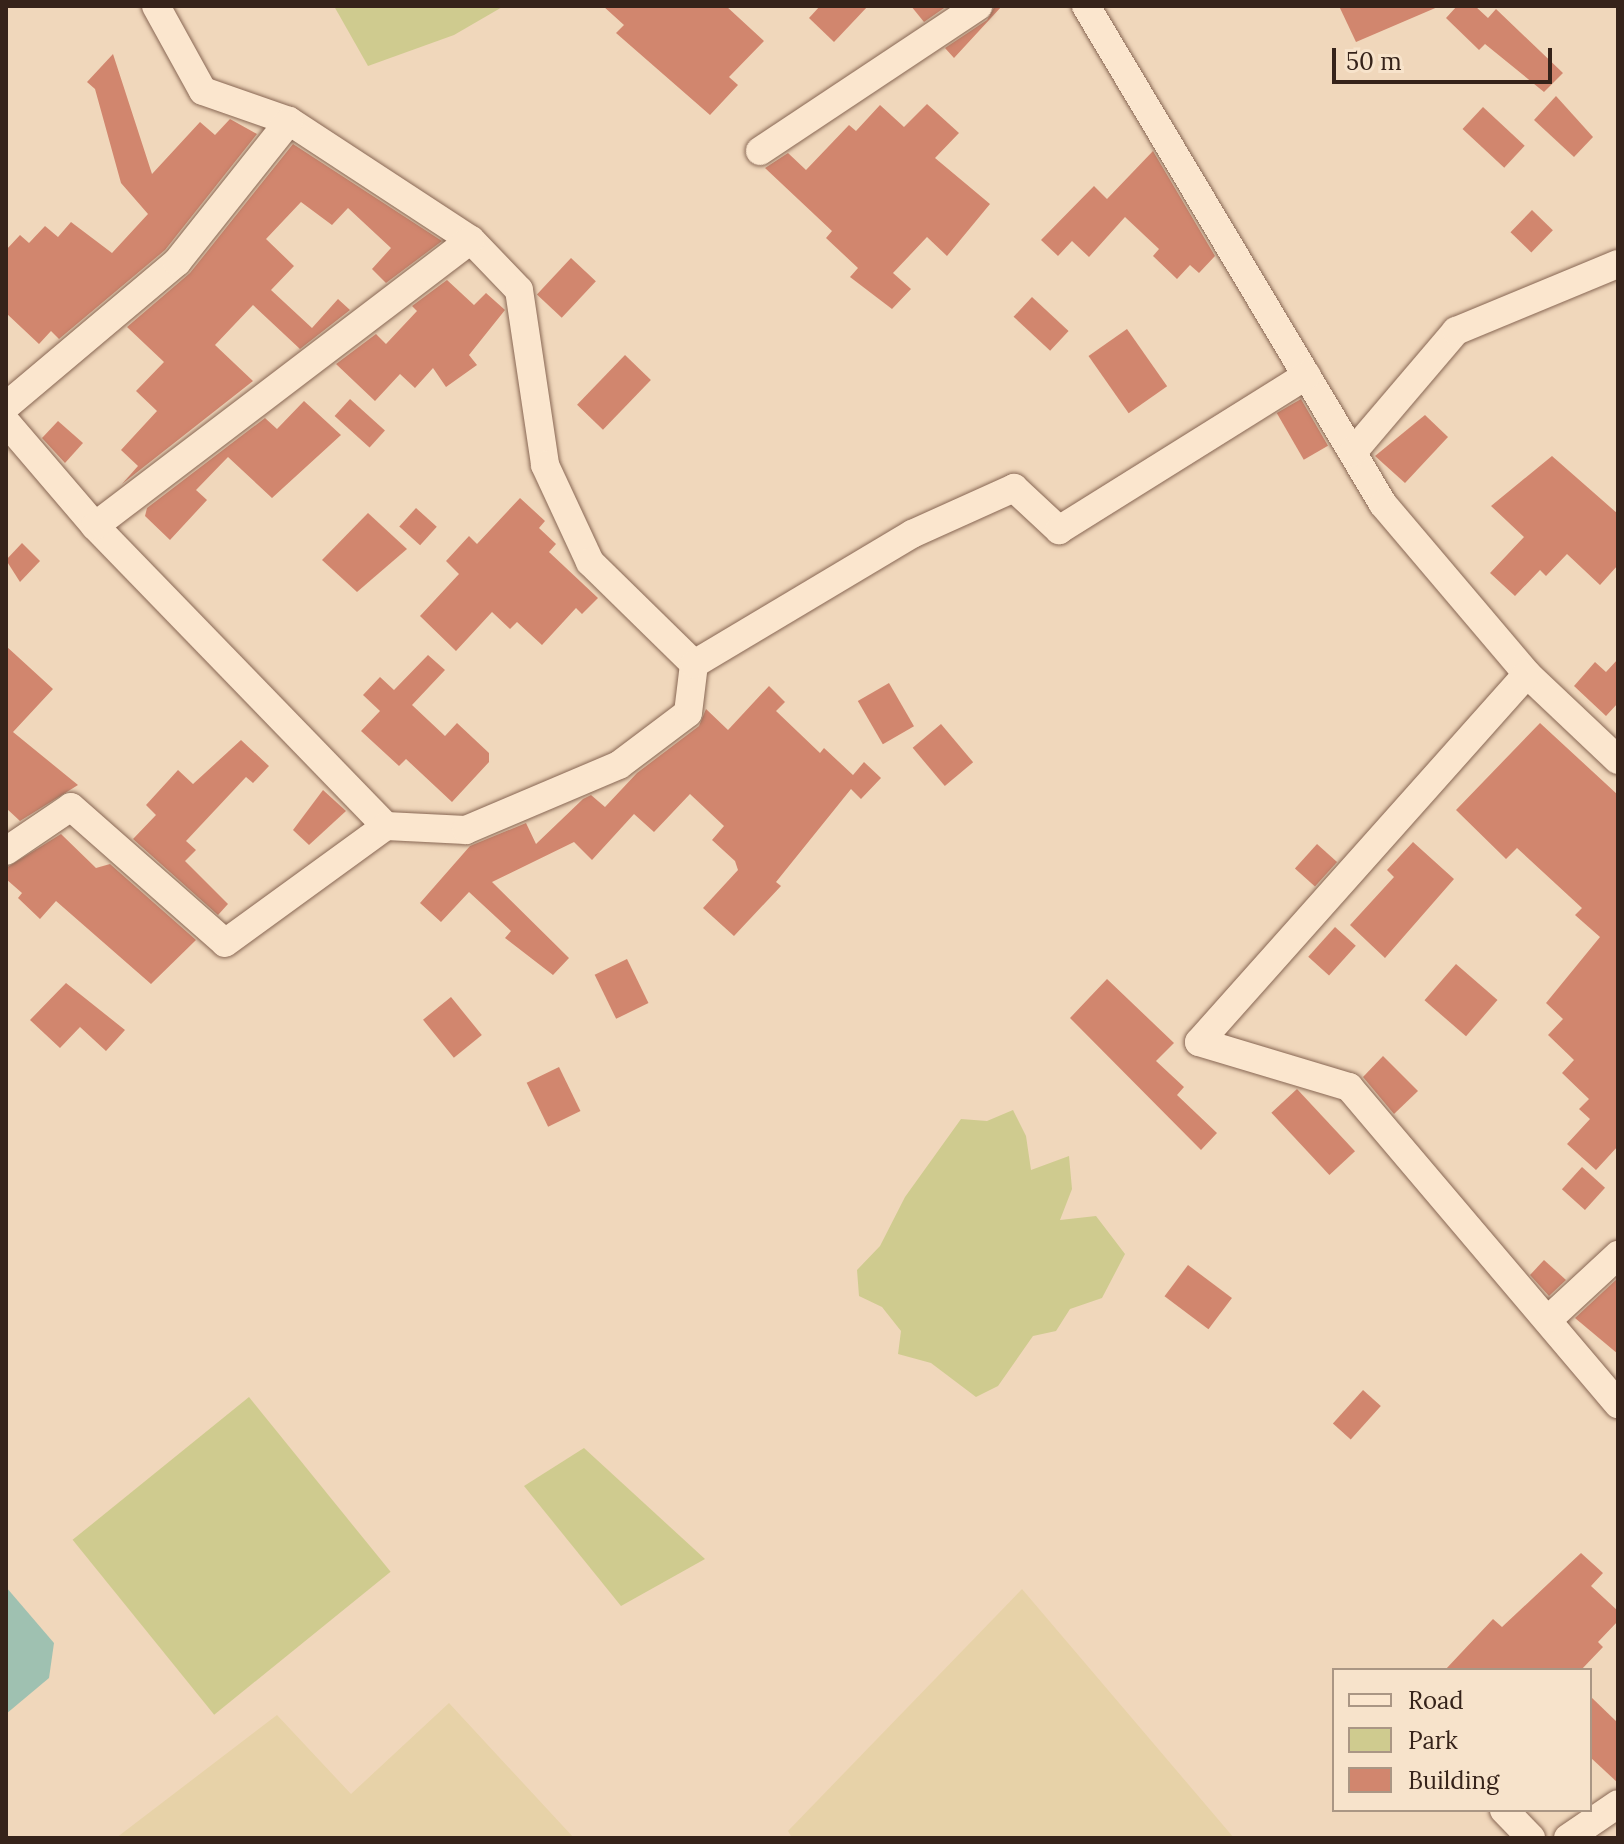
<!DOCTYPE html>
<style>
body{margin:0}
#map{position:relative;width:1624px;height:1844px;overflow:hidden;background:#f0d7bb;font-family:Lora,serif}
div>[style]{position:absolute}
.farmland>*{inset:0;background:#e7d2a8}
.green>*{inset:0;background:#cfcb8f;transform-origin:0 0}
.water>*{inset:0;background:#9fc1b1}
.building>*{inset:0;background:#d1866e;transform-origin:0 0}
.roads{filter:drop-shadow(0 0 2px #886754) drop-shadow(0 0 2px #886754)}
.street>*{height:28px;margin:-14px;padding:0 14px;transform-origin:14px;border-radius:14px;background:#fbe6ce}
span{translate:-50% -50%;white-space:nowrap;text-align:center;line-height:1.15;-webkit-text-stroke:6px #f7e3cb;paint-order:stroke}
.frame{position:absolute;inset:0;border:8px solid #36231a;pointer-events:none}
.legend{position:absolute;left:1332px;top:1668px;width:260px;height:144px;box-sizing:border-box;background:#f7e3cb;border:2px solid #aa9684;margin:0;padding:10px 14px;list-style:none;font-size:24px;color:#36231a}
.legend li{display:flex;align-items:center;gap:16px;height:40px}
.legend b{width:40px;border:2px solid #aa9684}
.scale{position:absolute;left:1332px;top:48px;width:220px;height:36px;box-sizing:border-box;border:4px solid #36231a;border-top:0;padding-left:10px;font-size:24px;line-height:28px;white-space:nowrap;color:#36231a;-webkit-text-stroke:6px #f7e3cb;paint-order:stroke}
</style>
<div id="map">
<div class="farmland">
<i style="clip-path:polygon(1022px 1589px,1234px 1838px,792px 1838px,788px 1831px)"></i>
<i style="clip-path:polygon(449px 1703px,574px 1838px,116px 1838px,277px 1715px,351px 1794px)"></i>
</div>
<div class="green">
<i style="clip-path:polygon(334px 6px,504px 6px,454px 35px,368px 66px)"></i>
<i style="clip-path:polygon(1013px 1110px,1026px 1136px,1031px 1170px,1069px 1156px,1072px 1189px,1060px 1220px,1096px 1216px,1125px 1254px,1102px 1298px,1070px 1309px,1056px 1331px,1033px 1336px,998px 1386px,976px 1397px,931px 1363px,898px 1354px,901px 1331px,882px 1307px,859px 1296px,857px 1270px,880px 1246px,905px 1197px,961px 1119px,987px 1121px)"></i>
<i style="left:249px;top:1397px;width:225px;height:227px;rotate:51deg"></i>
<i style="clip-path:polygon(584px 1448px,705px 1559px,621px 1606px,524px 1486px)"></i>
</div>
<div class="water">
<i style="clip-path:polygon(6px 1587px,54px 1643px,49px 1678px,6px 1714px)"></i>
</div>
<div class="building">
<i style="clip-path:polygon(603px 6px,726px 6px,764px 41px,729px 77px,738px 85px,710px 115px,616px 33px,624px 25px)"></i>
<i style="clip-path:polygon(820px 6px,868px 6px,834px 42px,809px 18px)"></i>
<i style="clip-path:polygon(911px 6px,947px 6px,924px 22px)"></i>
<i style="clip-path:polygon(995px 6px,1002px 6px,954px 58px,945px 48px,987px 20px)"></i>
<i style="clip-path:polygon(1339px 6px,1440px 6px,1356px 42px)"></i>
<i style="clip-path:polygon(1457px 6px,1475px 6px,1488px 18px,1496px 9px,1563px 73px,1544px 92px,1485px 44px,1479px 50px,1446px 18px)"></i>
<i style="clip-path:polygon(113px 54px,152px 174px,200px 122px,215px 135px,230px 119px,257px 134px,165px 250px,59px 339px,51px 331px,39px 344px,6px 313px,6px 250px,20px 235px,29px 243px,45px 226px,58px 237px,71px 222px,112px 253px,148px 214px,121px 183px,95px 89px,87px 82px)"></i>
<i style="clip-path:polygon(1556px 96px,1593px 137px,1574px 157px,1534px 120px)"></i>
<i style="clip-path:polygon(927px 104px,959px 133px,935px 158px,990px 204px,947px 256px,927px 237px,893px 273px,911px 289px,892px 309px,850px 277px,858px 268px,826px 238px,832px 231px,765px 168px,788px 153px,806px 170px,849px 125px,856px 131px,880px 105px,904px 127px)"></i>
<i style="left:1483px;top:107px;width:57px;height:30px;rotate:43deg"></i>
<i style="clip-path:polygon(293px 144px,442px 241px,386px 283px,372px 269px,391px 248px,348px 208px,332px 225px,301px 202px,266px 239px,294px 266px,271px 290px,312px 328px,338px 299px,350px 310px,300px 349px,253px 305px,215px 345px,253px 381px,122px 484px,138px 466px,121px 450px,157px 411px,136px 391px,164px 362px,127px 327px,190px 273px)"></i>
<i style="clip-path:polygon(1153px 151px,1215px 256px,1199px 273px,1190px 265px,1177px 279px,1153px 256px,1159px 249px,1125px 217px,1089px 257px,1072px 241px,1058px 256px,1041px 240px,1094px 186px,1107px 199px)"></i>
<i style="left:1532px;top:210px;width:29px;height:31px;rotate:44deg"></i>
<i style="left:571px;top:258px;width:34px;height:50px;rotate:43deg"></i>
<i style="clip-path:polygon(447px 280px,474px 305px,486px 293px,505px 310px,469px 355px,477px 365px,446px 387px,433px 368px,415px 388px,400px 374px,375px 401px,336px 364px,376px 334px,386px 344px,417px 311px,412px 306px)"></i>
<i style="left:1032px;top:297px;width:50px;height:27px;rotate:43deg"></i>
<i style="left:1127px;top:329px;width:70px;height:47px;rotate:55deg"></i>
<i style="left:625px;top:355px;width:36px;height:69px;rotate:44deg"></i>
<i style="left:350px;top:399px;width:47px;height:23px;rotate:42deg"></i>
<i style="left:1301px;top:399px;width:54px;height:28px;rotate:60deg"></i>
<i style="clip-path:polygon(304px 401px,341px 435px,272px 498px,228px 457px,196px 490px,207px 500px,170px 540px,145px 516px,147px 508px,265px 418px,277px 429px)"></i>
<i style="clip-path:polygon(1425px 415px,1448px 437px,1405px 483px,1375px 456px)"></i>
<i style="clip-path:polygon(58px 421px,83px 443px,65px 463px,42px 438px)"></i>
<i style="clip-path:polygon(1552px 456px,1618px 514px,1618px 565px,1600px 585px,1567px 554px,1546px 576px,1540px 570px,1515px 596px,1490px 573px,1524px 537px,1491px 506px)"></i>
<i style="clip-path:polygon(520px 498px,545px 521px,539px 528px,556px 544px,549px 552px,598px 598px,582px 614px,576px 608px,542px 645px,517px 622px,510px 629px,492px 612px,456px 651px,420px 616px,459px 574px,446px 561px,469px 536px,477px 544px)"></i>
<i style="left:416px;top:508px;width:28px;height:25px;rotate:42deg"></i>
<i style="clip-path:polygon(368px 513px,407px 549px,357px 592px,322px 560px)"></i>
<i style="clip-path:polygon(22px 543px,40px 561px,20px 582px,6px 560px)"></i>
<i style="clip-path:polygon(6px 646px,53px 689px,13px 732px,78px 785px,20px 821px,6px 808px)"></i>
<i style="clip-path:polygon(428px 655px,445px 670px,412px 705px,445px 736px,457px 723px,489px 753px,489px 762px,452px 802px,406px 759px,399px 766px,361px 731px,380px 711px,363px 695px,380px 677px,394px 690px)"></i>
<i style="clip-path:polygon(1618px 659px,1618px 703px,1606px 716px,1574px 686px,1595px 662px,1606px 672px)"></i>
<i style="left:889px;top:683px;width:50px;height:36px;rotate:60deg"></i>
<i style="clip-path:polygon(769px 686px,785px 702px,776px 711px,820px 753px,824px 748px,853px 775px,864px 762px,881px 778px,861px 799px,851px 789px,776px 882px,781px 886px,734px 936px,703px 908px,738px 870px,735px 861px,712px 840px,724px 826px,690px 794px,654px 832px,634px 814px,592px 860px,574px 842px,492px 882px,569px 958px,553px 975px,505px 938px,511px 931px,469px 892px,441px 922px,420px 903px,470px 846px,526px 823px,536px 844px,583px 799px,591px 795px,605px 807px,637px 773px,699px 726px,706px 709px,728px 730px)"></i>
<i style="clip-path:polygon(1540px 723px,1618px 795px,1618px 1146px,1596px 1170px,1567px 1144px,1590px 1119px,1579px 1109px,1589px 1099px,1562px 1073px,1574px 1060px,1548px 1035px,1563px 1019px,1546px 1003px,1600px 937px,1575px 915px,1582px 908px,1517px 848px,1506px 859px,1456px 810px)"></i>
<i style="left:941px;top:724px;width:50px;height:37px;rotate:50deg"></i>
<i style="clip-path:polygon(241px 740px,269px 766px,253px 783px,246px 777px,186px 841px,196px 850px,185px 861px,228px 904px,218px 915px,133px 839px,156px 815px,146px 805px,178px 770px,193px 784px)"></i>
<i style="clip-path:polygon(323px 790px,346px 811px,309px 845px,293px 830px)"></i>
<i style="clip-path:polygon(61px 834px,96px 868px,110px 864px,196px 940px,151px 984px,56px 901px,40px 919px,18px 898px,22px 893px,6px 879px,6px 868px)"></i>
<i style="clip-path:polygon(1413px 842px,1454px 879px,1385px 958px,1350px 925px,1394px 877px,1387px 870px)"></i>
<i style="left:1317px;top:844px;width:27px;height:33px;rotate:42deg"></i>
<i style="left:1335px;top:927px;width:28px;height:40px;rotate:42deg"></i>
<i style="left:627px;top:959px;width:49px;height:36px;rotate:64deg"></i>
<i style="left:1456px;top:964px;width:55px;height:48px;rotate:41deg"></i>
<i style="clip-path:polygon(1107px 979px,1174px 1043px,1156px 1061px,1184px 1087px,1177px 1095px,1217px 1133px,1201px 1150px,1070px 1018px)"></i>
<i style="clip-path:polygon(66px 983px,125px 1030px,106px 1051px,80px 1027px,60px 1048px,30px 1020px)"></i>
<i style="left:451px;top:997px;width:49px;height:36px;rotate:51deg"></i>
<i style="clip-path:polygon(1383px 1056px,1418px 1091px,1394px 1114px,1363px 1077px)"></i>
<i style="left:559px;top:1067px;width:49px;height:36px;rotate:64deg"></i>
<i style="left:1297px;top:1089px;width:85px;height:35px;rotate:47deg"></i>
<i style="left:1582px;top:1167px;width:31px;height:30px;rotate:42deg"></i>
<i style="clip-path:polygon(1544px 1260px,1566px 1280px,1549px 1296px,1530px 1275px)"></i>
<i style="left:1188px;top:1265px;width:55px;height:39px;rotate:37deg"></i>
<i style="clip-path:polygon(1618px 1278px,1618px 1354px,1575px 1318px)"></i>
<i style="left:1363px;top:1390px;width:24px;height:45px;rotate:42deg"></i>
<i style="clip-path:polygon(1581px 1553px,1603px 1573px,1591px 1586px,1618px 1611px,1618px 1621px,1598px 1642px,1603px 1647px,1581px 1670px,1445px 1670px,1493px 1619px,1502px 1627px)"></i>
<i style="clip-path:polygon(1590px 1696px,1618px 1723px,1618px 1783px,1590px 1757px)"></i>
</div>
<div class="roads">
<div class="street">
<i style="left:156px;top:6px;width:97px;rotate:61.1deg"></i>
<i style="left:203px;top:91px;width:91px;rotate:19.2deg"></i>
<i style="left:289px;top:121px;width:217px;rotate:33.2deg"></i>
<i style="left:471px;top:240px;width:69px;rotate:46.2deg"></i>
<i style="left:519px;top:290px;width:177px;rotate:81.5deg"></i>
<i style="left:545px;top:465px;width:107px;rotate:65.1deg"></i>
<i style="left:590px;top:562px;width:146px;rotate:44.4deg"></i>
<i style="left:1086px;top:6px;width:580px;rotate:59.19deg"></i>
<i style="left:1383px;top:504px;width:223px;rotate:49.7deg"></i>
<i style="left:1527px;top:674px;width:125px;rotate:43.4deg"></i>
<i style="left:760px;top:151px;width:262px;rotate:-33.6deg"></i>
<i style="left:6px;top:406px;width:224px;rotate:-40.1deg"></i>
<i style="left:177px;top:262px;width:180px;rotate:-51.5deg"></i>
<i style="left:6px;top:422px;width:137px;rotate:49.4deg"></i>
<i style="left:95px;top:526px;width:418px;rotate:45.9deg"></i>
<i style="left:1353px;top:452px;width:159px;rotate:-49.6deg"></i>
<i style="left:1456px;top:331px;width:175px;rotate:-22.5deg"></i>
<i style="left:95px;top:526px;width:472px;rotate:-37.3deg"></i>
<i style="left:1527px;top:674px;width:493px;rotate:131.7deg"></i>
<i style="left:1199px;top:1042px;width:157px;rotate:16.7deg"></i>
<i style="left:1349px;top:1087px;width:416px;rotate:49.7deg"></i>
<i style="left:6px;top:851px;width:78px;rotate:-34.1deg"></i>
<i style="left:71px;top:807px;width:205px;rotate:41.4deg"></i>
<i style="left:225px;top:943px;width:199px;rotate:-36deg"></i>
<i style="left:386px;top:826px;width:80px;rotate:2.9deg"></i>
<i style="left:466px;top:830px;width:166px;rotate:-23deg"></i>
<i style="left:619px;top:765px;width:86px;rotate:-37deg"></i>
<i style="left:688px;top:713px;width:49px;rotate:-83deg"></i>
<i style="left:694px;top:664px;width:254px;rotate:-30.8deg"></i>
<i style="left:912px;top:534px;width:112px;rotate:-24.3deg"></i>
<i style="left:1014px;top:488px;width:62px;rotate:43deg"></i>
<i style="left:1059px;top:530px;width:292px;rotate:-32deg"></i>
<i style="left:1550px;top:1318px;width:93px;rotate:-42.8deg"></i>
<i style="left:1504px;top:1810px;width:39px;rotate:46deg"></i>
<i style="left:1568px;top:1838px;width:60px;rotate:-34.2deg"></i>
</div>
</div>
<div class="frame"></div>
<ul class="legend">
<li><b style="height:10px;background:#fbe6ce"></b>Road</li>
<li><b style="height:22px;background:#cfcb8f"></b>Park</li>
<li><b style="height:22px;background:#d1866e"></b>Building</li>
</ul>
<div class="scale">50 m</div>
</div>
